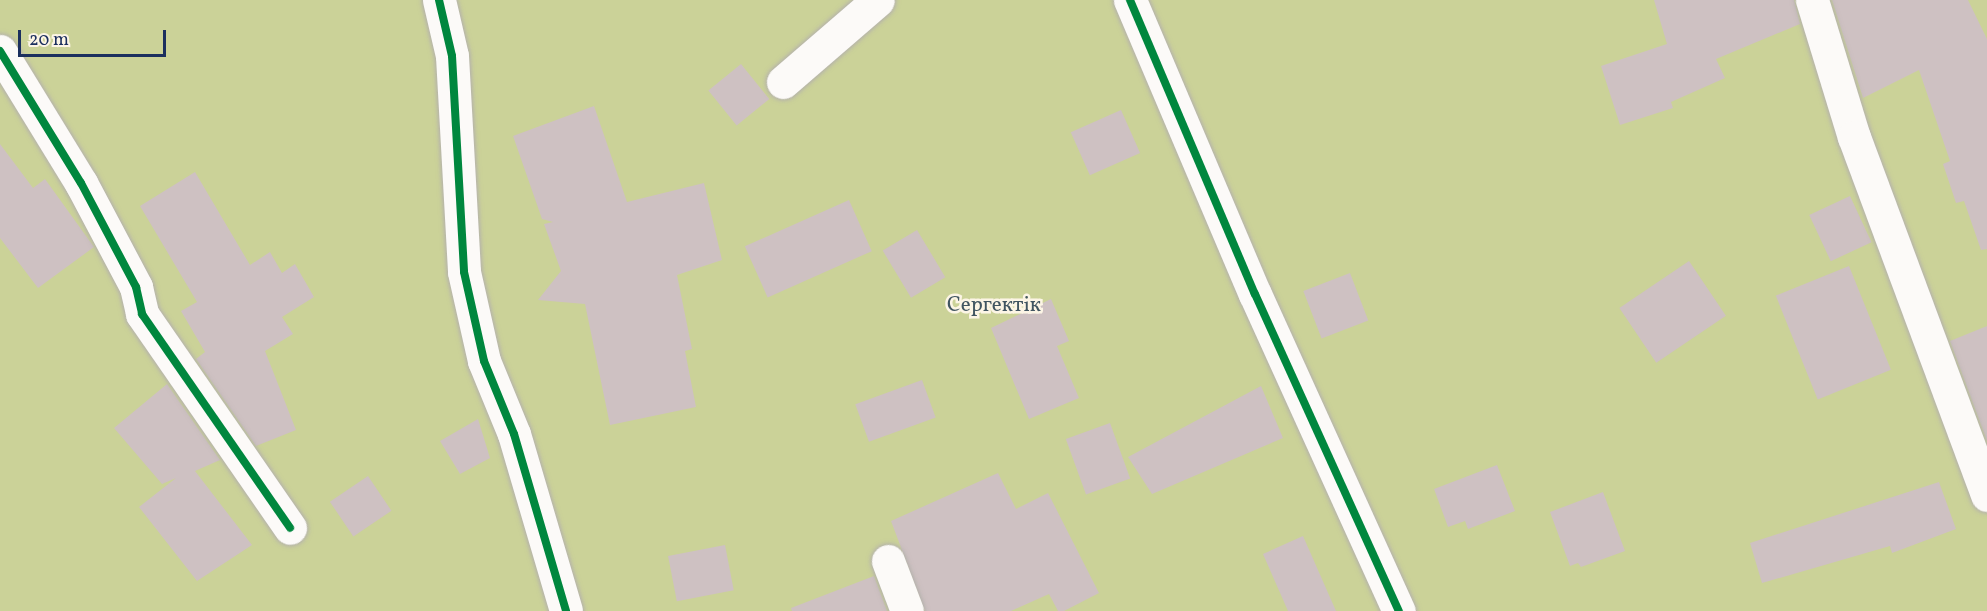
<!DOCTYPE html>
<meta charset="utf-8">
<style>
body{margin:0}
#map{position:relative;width:1987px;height:611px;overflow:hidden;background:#e8e0d0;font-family:Vollkorn,serif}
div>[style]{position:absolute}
.green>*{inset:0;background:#cbd298;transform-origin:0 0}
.building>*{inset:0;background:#cec1c2;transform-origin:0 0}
.roads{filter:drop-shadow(0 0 2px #b4b1ac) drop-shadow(0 0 2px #b4b1ac)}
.street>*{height:33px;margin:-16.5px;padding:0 16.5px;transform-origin:16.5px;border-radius:16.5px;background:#fcfaf8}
.cycleway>*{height:8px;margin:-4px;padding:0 4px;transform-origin:4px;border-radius:4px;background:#00873e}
span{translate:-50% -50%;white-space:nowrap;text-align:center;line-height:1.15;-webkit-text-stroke:5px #fcf5e5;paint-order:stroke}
.park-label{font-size:21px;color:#415561}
.scale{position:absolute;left:18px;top:30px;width:148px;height:27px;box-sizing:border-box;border:3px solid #1b2f5e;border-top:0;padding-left:8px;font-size:18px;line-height:21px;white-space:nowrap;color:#1b2f5e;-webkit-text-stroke:4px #fcf5e5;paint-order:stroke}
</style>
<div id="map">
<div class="green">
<i style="left:0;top:0;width:1987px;height:611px"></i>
</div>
<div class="building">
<i style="clip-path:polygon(1654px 0,1794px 0,1800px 24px,1716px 59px,1725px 78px,1671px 102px,1673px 108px,1620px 125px,1601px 66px,1667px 44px)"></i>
<i style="clip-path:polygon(1832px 0,1968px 0,1987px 39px,1987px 249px,1981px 250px,1964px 201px,1956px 203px,1943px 164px,1950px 161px,1919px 70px,1863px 98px)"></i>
<i style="left:741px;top:64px;width:45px;height:42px;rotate:51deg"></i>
<i style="clip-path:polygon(594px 106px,627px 202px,704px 183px,722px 260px,677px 275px,692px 349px,685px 351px,696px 407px,610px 425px,585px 304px,538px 300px,561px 271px,544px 224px,553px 222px,542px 219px,513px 136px)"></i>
<i style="left:1121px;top:110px;width:47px;height:55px;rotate:66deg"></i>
<i style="clip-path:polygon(0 144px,33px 188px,45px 179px,94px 247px,38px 288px,0 238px)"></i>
<i style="clip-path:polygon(195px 172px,250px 265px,270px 252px,282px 273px,295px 264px,314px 297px,282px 317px,293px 334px,265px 351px,296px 430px,256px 446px,196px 359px,205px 352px,181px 311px,197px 302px,140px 206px)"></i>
<i style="left:1850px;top:196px;width:51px;height:45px;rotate:65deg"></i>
<i style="left:849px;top:200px;width:56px;height:114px;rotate:66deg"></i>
<i style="left:917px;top:230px;width:55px;height:40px;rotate:59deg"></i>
<i style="left:1689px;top:261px;width:66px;height:84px;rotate:56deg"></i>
<i style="left:1849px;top:266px;width:112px;height:79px;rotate:68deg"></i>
<i style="left:1350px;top:273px;width:51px;height:50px;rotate:69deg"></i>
<i style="clip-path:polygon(1051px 299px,1069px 341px,1057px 346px,1079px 398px,1029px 419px,991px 328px)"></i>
<i style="clip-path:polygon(1987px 326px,1987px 441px,1950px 341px)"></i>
<i style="left:922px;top:380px;width:40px;height:71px;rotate:70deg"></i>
<i style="clip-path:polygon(167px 384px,220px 460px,195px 471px,252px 545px,197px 581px,139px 507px,176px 478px,162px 484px,114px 428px)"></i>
<i style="clip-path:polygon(1261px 386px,1283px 438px,1152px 494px,1128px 457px)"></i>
<i style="clip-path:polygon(478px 419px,490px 458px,460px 474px,440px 441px)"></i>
<i style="left:1110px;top:423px;width:59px;height:47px;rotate:70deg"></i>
<i style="clip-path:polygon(1497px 465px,1515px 511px,1468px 529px,1465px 521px,1448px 527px,1434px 489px)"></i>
<i style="clip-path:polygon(998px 473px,1016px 509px,1048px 493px,1099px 593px,1064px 611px,1058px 611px,1049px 594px,1011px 611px,925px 611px,891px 521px)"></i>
<i style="left:368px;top:476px;width:42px;height:46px;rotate:56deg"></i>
<i style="clip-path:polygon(1939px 482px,1956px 529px,1892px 553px,1890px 546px,1762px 583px,1750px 543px)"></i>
<i style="clip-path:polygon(1603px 492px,1625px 551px,1581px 567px,1578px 563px,1570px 566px,1550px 512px)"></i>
<i style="clip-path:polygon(1303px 536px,1336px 611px,1288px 611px,1263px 554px)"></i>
<i style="left:725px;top:545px;width:46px;height:58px;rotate:79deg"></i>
<i style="clip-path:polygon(874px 576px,887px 611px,792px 611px,791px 608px)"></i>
</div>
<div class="roads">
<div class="street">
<i style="left:439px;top:0;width:57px;rotate:76.9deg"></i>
<i style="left:452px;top:56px;width:216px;rotate:86.8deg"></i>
<i style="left:464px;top:272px;width:91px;rotate:77.3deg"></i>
<i style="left:484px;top:361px;width:79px;rotate:67.7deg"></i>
<i style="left:514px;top:434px;width:184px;rotate:73.6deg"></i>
<i style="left:1130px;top:0;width:319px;rotate:67deg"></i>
<i style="left:1255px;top:294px;width:348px;rotate:65.6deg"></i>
<i style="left:1812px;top:0;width:143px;rotate:73deg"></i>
<i style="left:1854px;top:137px;width:382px;rotate:69.6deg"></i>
<i style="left:0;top:51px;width:155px;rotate:58.5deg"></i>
<i style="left:81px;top:183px;width:118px;rotate:62.1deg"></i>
<i style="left:136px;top:287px;width:28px;rotate:77deg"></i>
<i style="left:142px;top:314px;width:260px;rotate:55.3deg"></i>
<i style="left:783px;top:82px;width:125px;rotate:-40.8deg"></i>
<i style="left:888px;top:561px;width:53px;rotate:69.2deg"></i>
</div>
</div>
<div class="cycleway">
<i style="left:439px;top:0;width:57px;rotate:76.9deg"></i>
<i style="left:452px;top:56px;width:216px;rotate:86.8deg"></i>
<i style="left:464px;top:272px;width:91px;rotate:77.3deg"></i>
<i style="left:484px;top:361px;width:79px;rotate:67.7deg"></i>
<i style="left:514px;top:434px;width:184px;rotate:73.6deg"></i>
<i style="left:1130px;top:0;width:319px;rotate:67deg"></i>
<i style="left:1255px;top:294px;width:348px;rotate:65.6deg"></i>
<i style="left:0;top:51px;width:155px;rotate:58.5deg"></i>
<i style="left:81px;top:183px;width:118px;rotate:62.1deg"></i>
<i style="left:136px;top:287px;width:28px;rotate:77deg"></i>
<i style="left:142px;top:314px;width:260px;rotate:55.3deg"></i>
</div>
<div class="park-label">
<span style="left:994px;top:306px">Сергектік</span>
</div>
<div class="scale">20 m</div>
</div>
